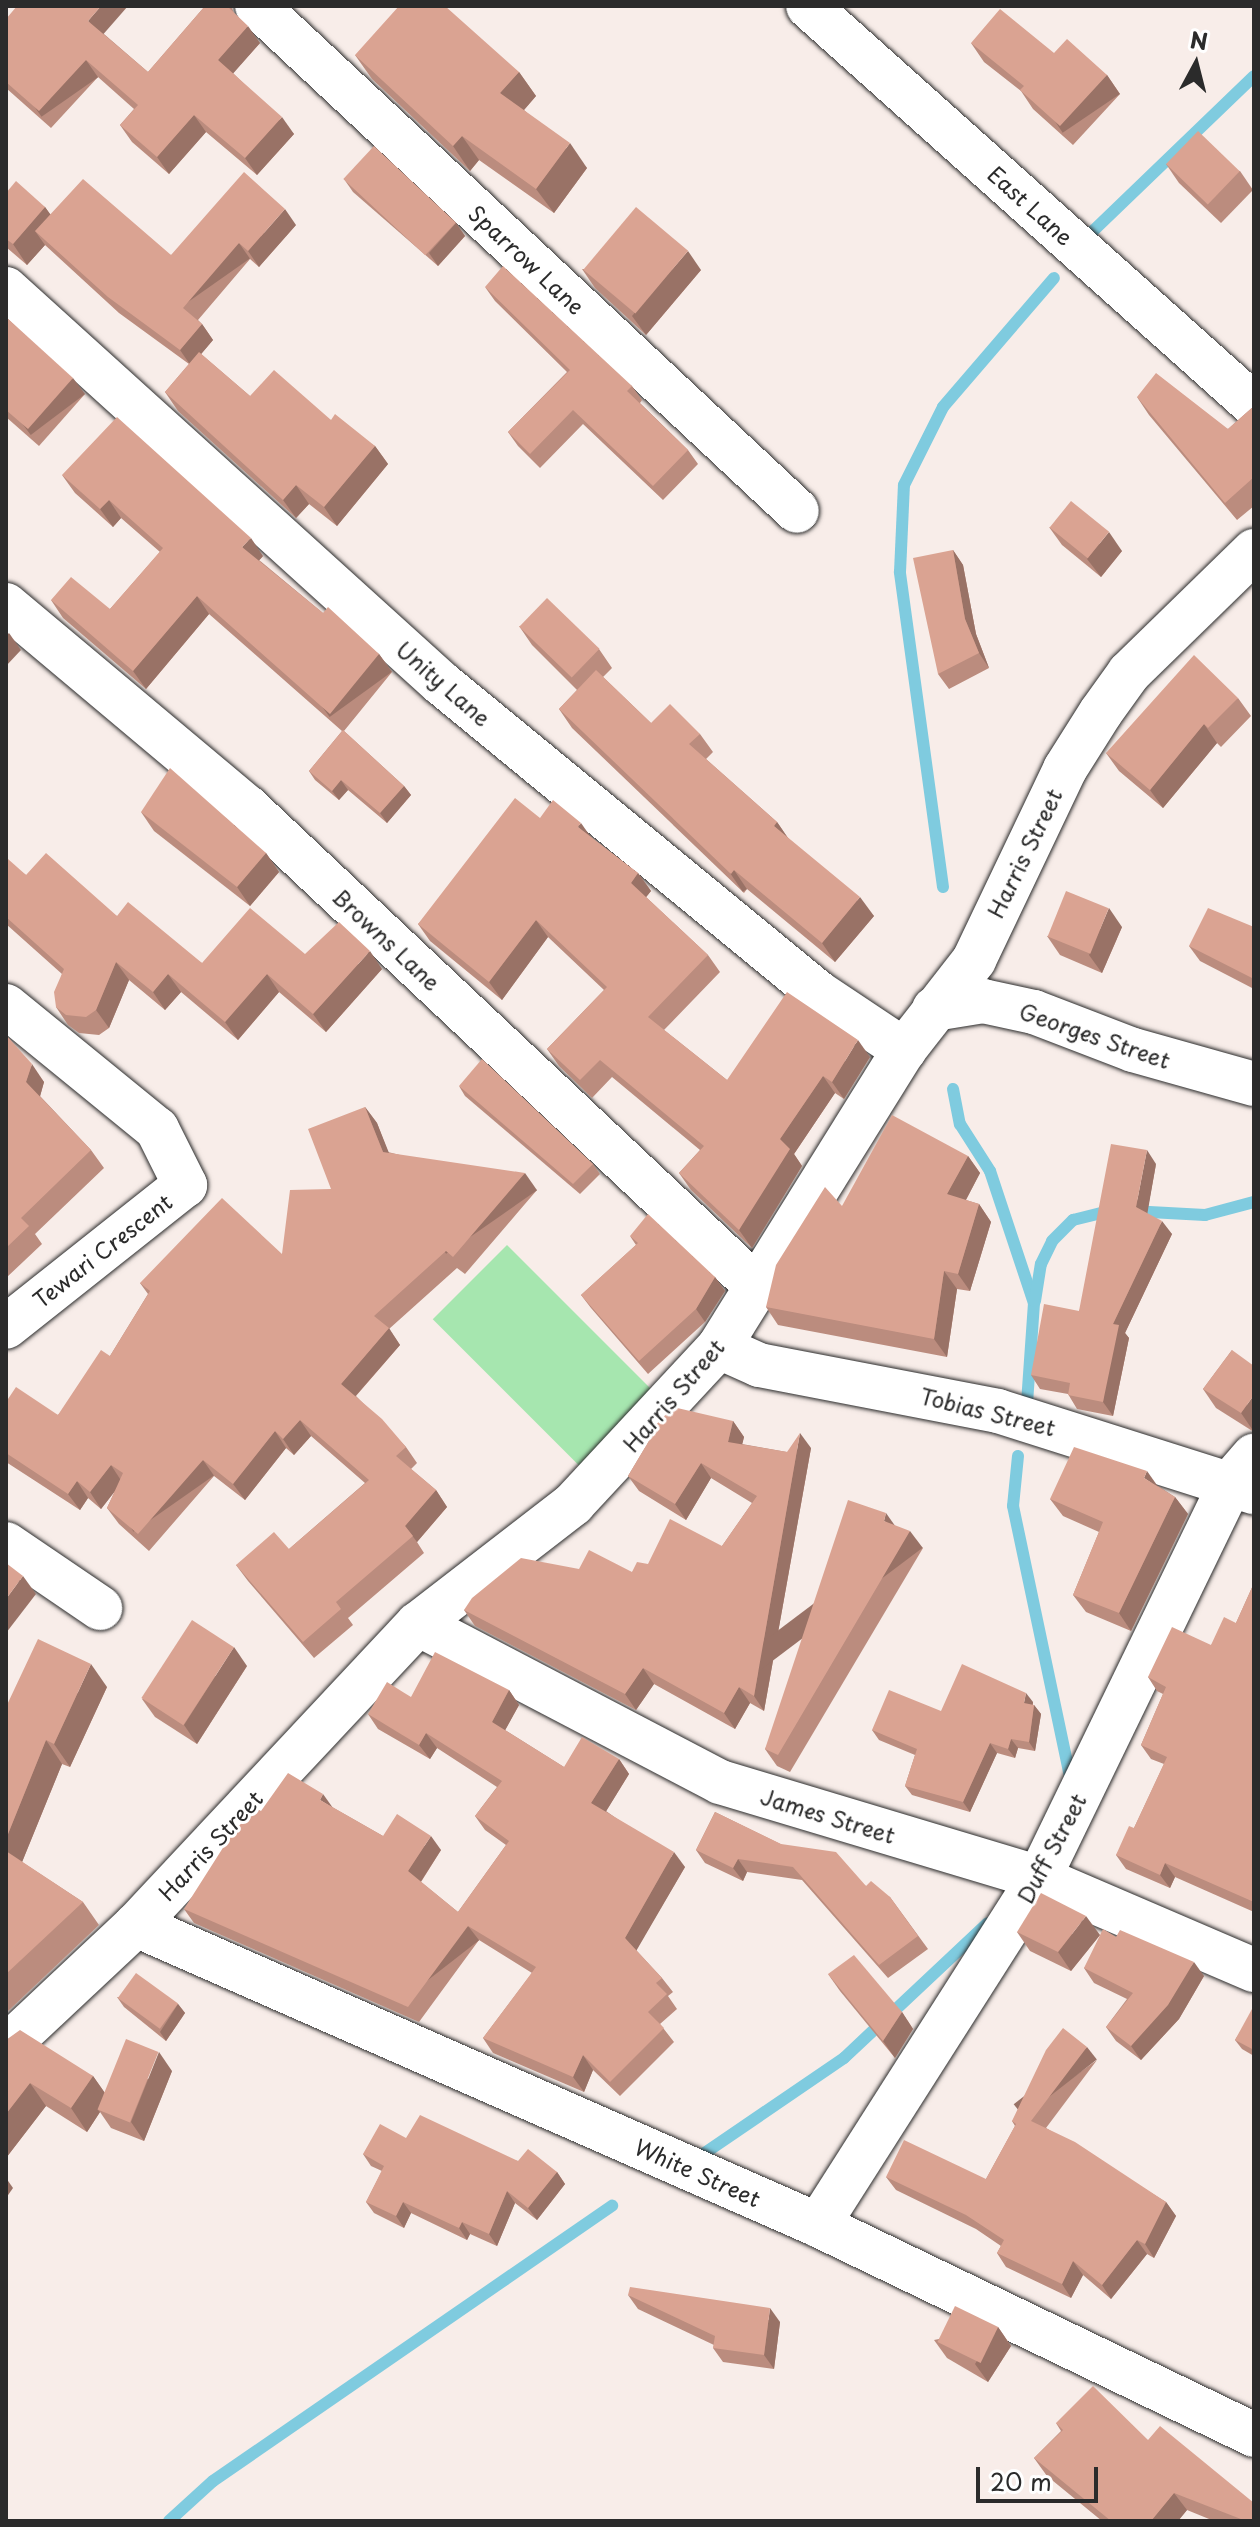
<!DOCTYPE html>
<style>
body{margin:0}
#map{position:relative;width:1260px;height:2527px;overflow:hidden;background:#f8ede9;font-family:"Playpen Sans",sans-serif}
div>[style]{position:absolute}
.green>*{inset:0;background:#a6e6af;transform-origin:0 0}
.stream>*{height:12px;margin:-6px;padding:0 6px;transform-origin:6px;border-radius:6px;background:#7fcbdf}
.roads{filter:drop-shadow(0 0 2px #2b2b2b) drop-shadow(0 0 2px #2b2b2b)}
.minor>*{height:44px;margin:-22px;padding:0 22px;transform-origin:22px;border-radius:22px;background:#fff}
.wall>*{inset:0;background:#bb8c7e}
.shaded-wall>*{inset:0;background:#997266;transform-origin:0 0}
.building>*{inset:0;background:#daa392;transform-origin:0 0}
span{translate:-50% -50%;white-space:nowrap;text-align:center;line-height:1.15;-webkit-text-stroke:6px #fff;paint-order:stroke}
.street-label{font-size:22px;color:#2b2b2b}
.frame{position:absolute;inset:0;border:8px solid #2b2b2b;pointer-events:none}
.north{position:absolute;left:1156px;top:24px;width:80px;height:80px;-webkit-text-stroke:6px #fff;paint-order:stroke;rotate:7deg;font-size:22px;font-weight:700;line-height:32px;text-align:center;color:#2b2b2b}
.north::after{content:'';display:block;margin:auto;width:28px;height:36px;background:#2b2b2b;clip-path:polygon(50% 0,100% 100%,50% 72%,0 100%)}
.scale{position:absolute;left:976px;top:2467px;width:122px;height:36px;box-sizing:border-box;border:4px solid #2b2b2b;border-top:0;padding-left:10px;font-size:24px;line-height:28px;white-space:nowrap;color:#2b2b2b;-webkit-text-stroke:6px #fff;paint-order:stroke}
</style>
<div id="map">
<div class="green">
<i style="left:507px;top:1245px;width:221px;height:105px;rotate:45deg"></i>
</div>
<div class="stream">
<i style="left:1093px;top:231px;width:223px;rotate:-43.9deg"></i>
<i style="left:943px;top:887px;width:318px;rotate:-97.8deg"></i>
<i style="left:900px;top:572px;width:87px;rotate:-87.4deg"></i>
<i style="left:904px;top:485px;width:87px;rotate:-63.4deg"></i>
<i style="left:943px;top:407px;width:170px;rotate:-49.3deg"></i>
<i style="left:953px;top:1089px;width:36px;rotate:79deg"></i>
<i style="left:960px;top:1124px;width:56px;rotate:57.4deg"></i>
<i style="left:990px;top:1171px;width:139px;rotate:71.6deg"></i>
<i style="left:1034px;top:1303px;width:100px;rotate:94deg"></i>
<i style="left:1131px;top:1211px;width:74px;rotate:3.1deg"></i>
<i style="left:1205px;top:1215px;width:51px;rotate:-14.9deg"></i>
<i style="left:1035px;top:1301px;width:37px;rotate:-81deg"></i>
<i style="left:1041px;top:1264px;width:25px;rotate:-64deg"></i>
<i style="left:1052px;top:1241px;width:30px;rotate:-45deg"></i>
<i style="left:1073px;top:1220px;width:41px;rotate:-14deg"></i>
<i style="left:1018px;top:1456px;width:50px;rotate:95.7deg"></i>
<i style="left:1013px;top:1506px;width:282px;rotate:78.1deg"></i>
<i style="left:696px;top:2159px;width:179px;rotate:-34.3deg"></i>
<i style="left:844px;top:2058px;width:197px;rotate:-43.2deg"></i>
<i style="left:169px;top:2521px;width:59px;rotate:-42.3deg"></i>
<i style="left:213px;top:2481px;width:485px;rotate:-34.6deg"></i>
</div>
<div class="roads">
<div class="minor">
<i style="left:257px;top:6px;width:739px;rotate:43.08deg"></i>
<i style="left:808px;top:6px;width:598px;rotate:41.82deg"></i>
<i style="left:6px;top:289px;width:587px;rotate:42.17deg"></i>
<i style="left:441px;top:683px;width:487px;rotate:39.4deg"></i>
<i style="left:817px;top:992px;width:105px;rotate:33.7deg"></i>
<i style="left:6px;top:605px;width:314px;rotate:40deg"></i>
<i style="left:247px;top:807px;width:700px;rotate:43.26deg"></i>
<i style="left:6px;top:1006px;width:195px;rotate:39.2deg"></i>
<i style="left:157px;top:1129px;width:63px;rotate:63.4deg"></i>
<i style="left:185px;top:1185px;width:228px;rotate:141.6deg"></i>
<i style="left:934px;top:1009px;width:50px;rotate:-9.3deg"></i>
<i style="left:983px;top:1001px;width:52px;rotate:12.2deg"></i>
<i style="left:1034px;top:1012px;width:106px;rotate:21deg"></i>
<i style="left:1133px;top:1050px;width:126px;rotate:15.7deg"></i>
<i style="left:719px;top:1347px;width:44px;rotate:24.2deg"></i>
<i style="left:759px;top:1365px;width:243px;rotate:10.9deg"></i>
<i style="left:998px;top:1411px;width:269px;rotate:17.6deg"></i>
<i style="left:6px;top:1544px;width:114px;rotate:34.2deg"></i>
<i style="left:418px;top:1624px;width:341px;rotate:27.6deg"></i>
<i style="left:720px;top:1782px;width:333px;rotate:16.7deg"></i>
<i style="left:1039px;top:1878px;width:234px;rotate:23.2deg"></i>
<i style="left:136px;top:1925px;width:745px;rotate:23.74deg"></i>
<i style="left:818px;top:2225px;width:484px;rotate:25.7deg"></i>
<i style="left:6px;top:2047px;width:178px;rotate:-43.2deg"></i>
<i style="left:136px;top:1925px;width:412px;rotate:-46.9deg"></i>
<i style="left:418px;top:1624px;width:196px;rotate:-37.7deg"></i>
<i style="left:573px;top:1504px;width:214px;rotate:-47.1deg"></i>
<i style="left:719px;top:1347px;width:350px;rotate:-58.1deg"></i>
<i style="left:904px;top:1050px;width:114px;rotate:-52.1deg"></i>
<i style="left:974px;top:960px;width:212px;rotate:-64.5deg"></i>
<i style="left:1065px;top:769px;width:67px;rotate:-57.7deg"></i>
<i style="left:1101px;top:712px;width:48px;rotate:-54.3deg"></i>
<i style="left:1129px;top:673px;width:175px;rotate:-44.3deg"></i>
<i style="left:818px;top:2225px;width:411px;rotate:-57.5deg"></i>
<i style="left:1039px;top:1878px;width:440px;rotate:-64.1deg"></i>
<i style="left:1231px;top:1482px;width:35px;rotate:-49deg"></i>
</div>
</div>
<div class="wall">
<i style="clip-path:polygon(205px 6px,231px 6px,234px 13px,260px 43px,233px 73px,294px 134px,257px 175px,206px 132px,169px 174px,132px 142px,120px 125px,134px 109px,98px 77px,51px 128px,6px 88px,6px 19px,104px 34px,148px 72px)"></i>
<i style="clip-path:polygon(971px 43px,1054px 53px,1107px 75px,1120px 94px,1073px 145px,1033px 109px,1021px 91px,984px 62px)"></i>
<i style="clip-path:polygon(355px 55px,519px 72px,536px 96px,524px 110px,587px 168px,554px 213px,479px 160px,470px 171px,372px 79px)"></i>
<i style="clip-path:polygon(1166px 164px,1240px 171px,1253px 190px,1221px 223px,1179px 183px)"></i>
<i style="clip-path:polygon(344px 179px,456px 223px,465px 236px,438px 266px,353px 192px)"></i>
<i style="clip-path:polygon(6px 193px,45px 207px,50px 214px,171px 255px,296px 225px,259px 267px,250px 259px,198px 320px,202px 324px,213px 340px,201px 354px,250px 396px,331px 420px,375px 446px,388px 464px,337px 526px,309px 504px,296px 518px,178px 411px,165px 392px,189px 364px,119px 313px,45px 245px,27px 265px,6px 247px)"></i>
<i style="clip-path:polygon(582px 269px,701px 270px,646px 335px,595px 288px)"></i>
<i style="clip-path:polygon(485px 287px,632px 386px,642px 400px,640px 403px,688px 450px,698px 464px,663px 500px,583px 424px,540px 468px,518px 446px,508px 432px,567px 372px,495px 301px)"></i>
<i style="clip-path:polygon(6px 317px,85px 394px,39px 446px,6px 417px)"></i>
<i style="clip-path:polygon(1137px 397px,1228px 429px,1254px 406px,1254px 506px,1237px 520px,1149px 415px)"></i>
<i style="clip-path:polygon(62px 475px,263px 556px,259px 560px,323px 613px,379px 654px,392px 672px,344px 731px,404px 786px,411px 795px,387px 823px,348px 790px,339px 800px,315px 780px,309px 771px,342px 731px,209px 614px,146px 689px,63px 618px,51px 600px,110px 609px,160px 552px,121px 518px,113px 527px,75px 493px)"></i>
<i style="clip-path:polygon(1049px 527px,1122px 551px,1101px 577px,1062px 545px)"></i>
<i style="clip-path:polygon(953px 550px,963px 565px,976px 634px,989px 668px,949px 689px,938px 674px)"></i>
<i style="clip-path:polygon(519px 626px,599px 649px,612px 668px,603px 677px,651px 723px,700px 734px,713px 752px,706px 759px,777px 822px,788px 838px,874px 916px,835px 962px,747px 889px,744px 893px,572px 728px,559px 709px,577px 690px,532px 645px)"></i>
<i style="clip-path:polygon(1238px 698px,1251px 716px,1221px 747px,1217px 743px,1163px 808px,1119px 771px,1106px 753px)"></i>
<i style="clip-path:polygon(141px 812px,266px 853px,279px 872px,250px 906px,154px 831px)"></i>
<i style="clip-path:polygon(540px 818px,591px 838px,638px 873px,651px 891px,646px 897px,708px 955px,720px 972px,664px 1030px,727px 1080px,870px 1057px,844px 1099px,835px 1093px,794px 1154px,802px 1166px,752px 1248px,691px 1190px,679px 1173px,700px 1150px,612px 1077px,592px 1098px,559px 1066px,547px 1049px,604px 990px,548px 937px,502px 1000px,430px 941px,418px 924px)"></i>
<i style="clip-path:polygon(6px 861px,26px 875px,117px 916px,202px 963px,305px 954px,382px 969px,326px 1032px,279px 992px,238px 1040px,181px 992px,165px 1010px,129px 980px,109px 1028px,99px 1035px,79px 1033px,68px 1025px,56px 1007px,62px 974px,6px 924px)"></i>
<i style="clip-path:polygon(1122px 927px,1102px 973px,1060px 955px,1047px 936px)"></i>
<i style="clip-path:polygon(1254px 927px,1254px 989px,1200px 961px,1189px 946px)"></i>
<i style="clip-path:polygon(6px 1035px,44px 1082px,40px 1096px,91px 1150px,104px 1168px,35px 1234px,42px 1244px,6px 1278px)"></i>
<i style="clip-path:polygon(459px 1086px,593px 1164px,600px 1174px,580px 1194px,465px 1096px)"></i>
<i style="clip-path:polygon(365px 1107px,377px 1123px,388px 1152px,537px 1190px,465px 1274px,457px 1268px,389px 1329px,400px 1345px,356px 1396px,406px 1447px,417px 1463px,411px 1469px,436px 1490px,447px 1507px,417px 1542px,424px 1553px,348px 1618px,353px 1625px,314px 1658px,248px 1581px,236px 1565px,289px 1549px,365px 1483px,311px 1436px,294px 1455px,286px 1448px,245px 1500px,214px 1476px,149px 1551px,119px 1524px,107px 1508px,115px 1491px,101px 1509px,88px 1498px,80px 1510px,6px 1462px,6px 1402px,58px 1415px,110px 1356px,148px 1294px,140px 1283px,282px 1254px,331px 1189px)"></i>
<i style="clip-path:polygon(968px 1156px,980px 1173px,966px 1200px,979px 1204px,991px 1222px,970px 1291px,957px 1289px,947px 1357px,778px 1325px,766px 1307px,842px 1206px)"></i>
<i style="clip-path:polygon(1156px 1164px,1147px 1213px,1172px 1234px,1125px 1333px,1129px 1338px,1113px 1416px,1077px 1409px,1068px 1394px,1040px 1389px,1031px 1375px,1079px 1311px)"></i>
<i style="clip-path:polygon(630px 1236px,715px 1277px,725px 1291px,705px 1322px,648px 1374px,591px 1308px,581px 1295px,636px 1245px)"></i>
<i style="clip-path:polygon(1232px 1350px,1254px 1432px,1216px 1408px,1203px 1389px)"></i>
<i style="clip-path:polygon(733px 1421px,744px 1437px,742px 1444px,787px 1452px,811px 1448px,764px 1711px,750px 1703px,735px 1729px,654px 1684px,636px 1710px,475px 1626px,464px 1610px,579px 1569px,632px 1572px,648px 1564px,722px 1546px,752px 1503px,711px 1478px,686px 1520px,639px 1491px,628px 1476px,652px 1436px,649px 1432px)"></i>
<i style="clip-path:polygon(1158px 1486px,1175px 1497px,1188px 1514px,1131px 1631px,1086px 1612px,1073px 1595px,1099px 1532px,1063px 1516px,1050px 1499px)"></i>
<i style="clip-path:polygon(894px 1525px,923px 1548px,790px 1772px,777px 1766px,765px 1749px)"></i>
<i style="clip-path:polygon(1254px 1583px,1254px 1912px,1175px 1877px,1170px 1888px,1126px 1869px,1116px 1855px,1134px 1828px,1164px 1764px,1151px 1759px,1141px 1745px,1163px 1694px,1157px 1691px,1148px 1677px,1211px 1645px,1236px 1623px)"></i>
<i style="clip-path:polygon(247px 1666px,197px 1744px,155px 1717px,142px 1699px)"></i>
<i style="clip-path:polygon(107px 1687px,70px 1767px,62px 1764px,22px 1862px,83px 1902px,99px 1925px,6px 2013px,6px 1707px)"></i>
<i style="clip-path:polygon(509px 1690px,519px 1705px,505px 1730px,564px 1767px,619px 1759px,629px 1774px,606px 1811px,685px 1867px,636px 1950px,662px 1978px,673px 1992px,668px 1996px,677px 2009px,660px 2024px,674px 2042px,620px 2096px,593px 2070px,584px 2092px,493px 2053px,483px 2038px,532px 1973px,479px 1940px,419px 2022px,194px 1923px,184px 1909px,332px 1807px,383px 1836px,441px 1850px,421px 1882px,458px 1912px,506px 1845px,485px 1830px,475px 1816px,497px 1787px,437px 1748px,430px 1759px,378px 1729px,368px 1714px,411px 1697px)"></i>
<i style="clip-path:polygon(1033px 1702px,1033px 1705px,1034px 1705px,1041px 1714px,1035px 1751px,1018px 1748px,1015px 1758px,997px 1753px,970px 1812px,912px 1795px,905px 1786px,915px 1755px,879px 1740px,872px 1730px,941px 1711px)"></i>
<i style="clip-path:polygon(715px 1812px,866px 1886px,890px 1897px,928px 1949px,888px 1978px,802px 1880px,747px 1872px,743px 1881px,705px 1863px,696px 1850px)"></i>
<i style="clip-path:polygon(1017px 1932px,1100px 1935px,1071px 1971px,1030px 1951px)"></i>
<i style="clip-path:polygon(1116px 1937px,1204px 1976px,1179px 2019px,1141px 2060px,1116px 2041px,1106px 2027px,1127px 1999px,1094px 1983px,1084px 1968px)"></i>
<i style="clip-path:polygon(828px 1974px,902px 2012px,913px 2029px,895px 2058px,840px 1991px)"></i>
<i style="clip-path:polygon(117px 1997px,178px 2004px,185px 2013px,166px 2041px,124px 2007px)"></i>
<i style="clip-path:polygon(1254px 2010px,1254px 2056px,1242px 2049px,1235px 2040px)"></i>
<i style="clip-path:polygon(6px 2040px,93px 2076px,105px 2093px,172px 2071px,144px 2141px,111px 2128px,100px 2112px,87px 2132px,46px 2106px,6px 2158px)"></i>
<i style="clip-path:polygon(1097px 2060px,1046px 2128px,1166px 2202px,1176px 2216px,1154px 2258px,1147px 2254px,1111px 2299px,1083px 2275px,1071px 2298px,1006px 2267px,997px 2253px,1001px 2246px,976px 2229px,896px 2190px,886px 2177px,986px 2179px,1015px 2126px,1012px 2121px)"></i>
<i style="clip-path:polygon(406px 2138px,518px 2161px,557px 2172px,565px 2184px,537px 2220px,515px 2203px,497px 2246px,470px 2234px,467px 2240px,411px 2213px,404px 2228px,374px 2213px,366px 2202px,382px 2171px,371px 2166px,363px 2154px)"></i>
<i style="clip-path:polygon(628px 2295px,780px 2322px,774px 2369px,723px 2362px,713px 2348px,714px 2345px,638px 2309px)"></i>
<i style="clip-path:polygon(998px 2327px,1011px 2346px,988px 2382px,947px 2358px,934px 2340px)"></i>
<i style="clip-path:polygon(1056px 2423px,1148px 2440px,1254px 2521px,1214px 2521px,1187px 2510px,1178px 2521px,1102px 2521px,1047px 2476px,1034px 2458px,1061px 2431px)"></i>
</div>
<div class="shaded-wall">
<i style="clip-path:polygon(101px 6px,128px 6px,100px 38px,88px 21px)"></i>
<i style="clip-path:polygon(248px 26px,260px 43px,230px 77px,218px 60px)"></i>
<i style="left:86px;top:60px;width:21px;height:69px;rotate:55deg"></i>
<i style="clip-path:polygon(519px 72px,536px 96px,517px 118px,500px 93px)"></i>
<i style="left:1107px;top:75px;width:23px;height:69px;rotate:56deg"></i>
<i style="clip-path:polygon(194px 115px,206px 132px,169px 174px,157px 157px)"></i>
<i style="clip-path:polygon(282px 117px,294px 134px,257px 175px,245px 158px)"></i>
<i style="clip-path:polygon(462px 136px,479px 160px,470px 171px,453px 146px)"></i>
<i style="clip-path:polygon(570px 143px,587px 168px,554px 213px,536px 189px)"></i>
<i style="clip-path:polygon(45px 207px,60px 228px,35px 231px,45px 245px,27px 265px,13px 244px)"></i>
<i style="clip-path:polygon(285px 209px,296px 225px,259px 267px,248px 251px)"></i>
<i style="clip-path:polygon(456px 223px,465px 236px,438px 266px,429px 253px)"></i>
<i style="left:239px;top:243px;width:19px;height:86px;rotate:55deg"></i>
<i style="clip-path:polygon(688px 251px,701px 270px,646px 335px,632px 316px)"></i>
<i style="clip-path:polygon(202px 324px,213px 340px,191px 366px,180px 350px)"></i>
<i style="left:73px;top:378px;width:20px;height:68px;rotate:53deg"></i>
<i style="clip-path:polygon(375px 446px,388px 464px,337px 526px,324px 507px)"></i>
<i style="clip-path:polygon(296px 485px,309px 504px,296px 518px,283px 500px)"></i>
<i style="clip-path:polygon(109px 500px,121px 518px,113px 527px,100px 509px)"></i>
<i style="clip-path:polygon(1109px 532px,1122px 551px,1101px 577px,1087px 559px)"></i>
<i style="clip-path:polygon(251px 538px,263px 556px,255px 565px,242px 547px)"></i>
<i style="clip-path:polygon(953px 550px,963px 565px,976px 634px,989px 668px,979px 653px,965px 619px)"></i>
<i style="clip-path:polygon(197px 596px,209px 614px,146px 689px,133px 671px)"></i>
<i style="clip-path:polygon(9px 633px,21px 650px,6px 666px,6px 636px)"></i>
<i style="left:379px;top:654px;width:22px;height:77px;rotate:54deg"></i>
<i style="clip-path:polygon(1204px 724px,1217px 743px,1163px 808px,1150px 790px)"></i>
<i style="clip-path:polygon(341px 780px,348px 790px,339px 800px,332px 791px)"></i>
<i style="clip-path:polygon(404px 786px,411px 795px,387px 823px,380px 813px)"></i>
<i style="clip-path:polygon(777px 822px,790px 841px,774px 826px)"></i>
<i style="clip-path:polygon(581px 823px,593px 840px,578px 827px)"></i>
<i style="clip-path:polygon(266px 853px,279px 872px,250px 906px,237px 887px)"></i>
<i style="left:734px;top:870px;width:23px;height:5px;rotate:56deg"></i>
<i style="clip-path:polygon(638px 873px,651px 891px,643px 901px,631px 883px)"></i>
<i style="clip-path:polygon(860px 897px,874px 916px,835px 962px,822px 943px)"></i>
<i style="clip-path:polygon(1109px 908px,1122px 927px,1102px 973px,1089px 955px)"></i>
<i style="clip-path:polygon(536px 920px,548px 937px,502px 1000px,489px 982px)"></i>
<i style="clip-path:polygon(370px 951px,382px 969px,326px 1032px,313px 1014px)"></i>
<i style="clip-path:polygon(116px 962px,129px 980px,109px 1028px,96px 1010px)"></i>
<i style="clip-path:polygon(168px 974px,181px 992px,165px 1010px,153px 992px)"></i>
<i style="clip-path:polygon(267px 974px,279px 992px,238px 1040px,225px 1022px)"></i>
<i style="clip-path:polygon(858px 1040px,870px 1057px,844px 1099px,832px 1082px)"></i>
<i style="clip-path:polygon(32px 1064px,44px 1082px,39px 1100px,26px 1082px)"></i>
<i style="clip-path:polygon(823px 1076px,835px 1093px,794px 1154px,802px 1166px,752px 1248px,739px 1230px,780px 1139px)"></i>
<i style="clip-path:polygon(365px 1107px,377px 1123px,395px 1168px,383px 1152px)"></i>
<i style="clip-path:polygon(1147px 1150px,1156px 1164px,1146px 1221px,1136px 1207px)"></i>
<i style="clip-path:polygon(968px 1156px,980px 1173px,960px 1211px,947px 1194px)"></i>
<i style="left:525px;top:1173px;width:21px;height:111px;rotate:55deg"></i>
<i style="clip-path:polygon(979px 1204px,991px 1222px,970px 1291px,958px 1274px)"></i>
<i style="clip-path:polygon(1162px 1221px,1172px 1234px,1125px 1333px,1129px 1338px,1113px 1416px,1103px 1402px,1113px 1324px)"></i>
<i style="clip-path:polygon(944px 1271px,957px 1289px,947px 1357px,934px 1339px)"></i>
<i style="clip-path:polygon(715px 1277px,725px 1291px,705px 1322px,696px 1309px)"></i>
<i style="clip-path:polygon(389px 1328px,400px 1345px,352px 1400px,341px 1384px)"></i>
<i style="clip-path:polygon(1254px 1395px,1254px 1432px,1241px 1413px)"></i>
<i style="clip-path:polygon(300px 1420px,311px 1436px,294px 1455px,283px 1439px)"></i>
<i style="clip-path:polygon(733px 1421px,744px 1437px,739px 1458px,728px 1442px)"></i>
<i style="clip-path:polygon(275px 1431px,286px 1448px,245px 1500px,233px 1484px)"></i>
<i style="clip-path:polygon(800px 1433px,811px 1448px,764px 1711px,754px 1696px)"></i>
<i style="left:203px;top:1460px;width:19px;height:98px;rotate:55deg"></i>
<i style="clip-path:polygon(701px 1463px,711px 1478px,686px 1520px,675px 1504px)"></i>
<i style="clip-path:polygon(111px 1465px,122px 1482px,101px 1509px,90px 1492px)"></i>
<i style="clip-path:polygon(1147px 1471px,1159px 1488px,1144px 1478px)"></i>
<i style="clip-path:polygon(77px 1481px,88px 1498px,80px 1510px,68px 1494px)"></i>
<i style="clip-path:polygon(436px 1490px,447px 1507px,417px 1542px,405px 1526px)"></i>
<i style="clip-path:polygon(1175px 1497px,1188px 1514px,1131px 1631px,1119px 1613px)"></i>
<i style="clip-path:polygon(886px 1513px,898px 1530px,884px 1521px)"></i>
<i style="left:910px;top:1531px;width:21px;height:260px;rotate:53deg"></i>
<i style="clip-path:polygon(23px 1576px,36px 1594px,6px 1633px,6px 1599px)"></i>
<i style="clip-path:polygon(234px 1647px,247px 1666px,197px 1744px,184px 1725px)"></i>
<i style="clip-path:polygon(91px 1664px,107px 1687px,70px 1767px,54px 1744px)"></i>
<i style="clip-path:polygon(643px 1668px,654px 1684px,636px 1710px,625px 1694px)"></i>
<i style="clip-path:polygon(739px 1687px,750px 1703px,735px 1729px,724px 1713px)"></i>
<i style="clip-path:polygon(509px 1690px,519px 1705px,502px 1736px,492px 1722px)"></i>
<i style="clip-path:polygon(1026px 1693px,1033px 1702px,1031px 1713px,1024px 1703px)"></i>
<i style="clip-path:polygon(1034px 1705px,1041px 1714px,1035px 1751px,1029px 1742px)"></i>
<i style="clip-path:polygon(426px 1733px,437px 1748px,430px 1759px,419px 1745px)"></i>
<i style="clip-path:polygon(1011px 1739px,1018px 1748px,1015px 1758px,1008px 1749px)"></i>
<i style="clip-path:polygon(46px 1740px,62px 1764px,18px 1872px,6px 1854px,6px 1839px)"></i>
<i style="clip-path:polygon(990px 1743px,997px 1753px,970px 1812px,963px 1802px)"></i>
<i style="clip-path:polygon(619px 1759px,629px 1774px,602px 1818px,591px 1803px)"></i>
<i style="clip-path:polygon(323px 1794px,333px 1808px,320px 1800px)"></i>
<i style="clip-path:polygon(431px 1836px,441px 1850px,418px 1886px,408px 1871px)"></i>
<i style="clip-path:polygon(674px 1852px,685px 1867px,635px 1953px,625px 1938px)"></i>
<i style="clip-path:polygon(738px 1859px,747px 1872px,743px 1881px,733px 1868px)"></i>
<i style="clip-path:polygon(1165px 1863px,1175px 1877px,1170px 1888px,1160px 1875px)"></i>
<i style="clip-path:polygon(1086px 1916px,1100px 1935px,1071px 1971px,1058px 1952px)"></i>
<i style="left:468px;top:1926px;width:18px;height:101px;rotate:52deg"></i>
<i style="clip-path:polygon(1194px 1962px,1204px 1976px,1179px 2019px,1141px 2060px,1131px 2046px)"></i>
<i style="clip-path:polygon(178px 2004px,185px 2013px,166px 2041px,160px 2032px)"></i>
<i style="clip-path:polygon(902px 2012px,913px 2029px,895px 2058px,883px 2041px)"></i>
<i style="left:1087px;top:2047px;width:16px;height:93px;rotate:52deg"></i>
<i style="clip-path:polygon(159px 2052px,172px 2071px,144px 2141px,131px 2122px)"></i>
<i style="clip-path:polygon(583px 2055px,593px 2070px,584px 2092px,573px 2077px)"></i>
<i style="clip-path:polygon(93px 2076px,109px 2099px,98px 2110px,100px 2112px,87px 2132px,71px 2108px)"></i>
<i style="clip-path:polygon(30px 2083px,46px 2106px,6px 2158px,6px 2114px)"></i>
<i style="clip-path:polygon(557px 2172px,565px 2184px,537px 2220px,528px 2208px)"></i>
<i style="clip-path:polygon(6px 2178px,13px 2188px,6px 2198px)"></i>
<i style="clip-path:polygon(507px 2191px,515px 2203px,497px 2246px,489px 2234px)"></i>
<i style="clip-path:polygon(403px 2202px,411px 2213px,404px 2228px,396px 2216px)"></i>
<i style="clip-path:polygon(1166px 2202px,1176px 2216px,1154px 2258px,1145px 2244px)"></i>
<i style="clip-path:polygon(462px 2222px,470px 2234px,467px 2240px,459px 2228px)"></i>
<i style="clip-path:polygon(1137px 2240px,1147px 2254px,1111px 2299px,1102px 2285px)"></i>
<i style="clip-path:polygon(1073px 2261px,1083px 2275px,1071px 2298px,1062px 2284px)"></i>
<i style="clip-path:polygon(770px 2308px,780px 2322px,774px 2369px,764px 2355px)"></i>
<i style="clip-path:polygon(998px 2327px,1011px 2346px,988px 2382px,975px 2364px)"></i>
<i style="clip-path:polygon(1174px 2493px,1187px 2510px,1178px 2521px,1151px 2521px)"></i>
</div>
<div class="building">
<i style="clip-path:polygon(17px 6px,101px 6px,88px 21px,148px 72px,205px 6px,227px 6px,248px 26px,218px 60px,282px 117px,245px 158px,194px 115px,157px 157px,120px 125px,138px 105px,86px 60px,39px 111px,6px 82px,6px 19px)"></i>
<i style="clip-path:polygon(399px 6px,445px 6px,519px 72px,500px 93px,570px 143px,536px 189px,462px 136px,453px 146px,355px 55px)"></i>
<i style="clip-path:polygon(1000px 9px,1054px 53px,1067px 39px,1107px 75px,1060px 126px,1020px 90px,1024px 86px,971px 43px)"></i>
<i style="left:1198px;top:131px;width:58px;height:46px;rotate:44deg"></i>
<i style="left:374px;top:146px;width:112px;height:45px;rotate:43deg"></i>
<i style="clip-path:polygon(244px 172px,285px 209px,248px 251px,239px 243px,183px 308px,202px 324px,180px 350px,108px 297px,35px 231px,83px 179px,171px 255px)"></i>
<i style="clip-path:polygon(16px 181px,45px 207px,13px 244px,6px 239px,6px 193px)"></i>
<i style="left:636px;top:207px;width:68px;height:82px;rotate:40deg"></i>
<i style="clip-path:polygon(503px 266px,632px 386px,627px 391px,688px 450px,653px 486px,573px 410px,530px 454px,508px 432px,570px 370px,485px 287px)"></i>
<i style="clip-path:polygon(6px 317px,73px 378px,28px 429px,6px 410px)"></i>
<i style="clip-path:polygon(199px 352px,250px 396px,274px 370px,331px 420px,335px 414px,375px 446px,324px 507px,296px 485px,283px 500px,165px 392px)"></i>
<i style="clip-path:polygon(1156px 373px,1228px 429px,1254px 406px,1254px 477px,1225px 503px,1137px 397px)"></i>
<i style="clip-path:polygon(117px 417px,251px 538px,242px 547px,323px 613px,328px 607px,379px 654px,330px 714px,197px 596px,133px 671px,51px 600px,71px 577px,110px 609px,163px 548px,109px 500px,100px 509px,62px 475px)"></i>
<i style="left:1071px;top:501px;width:49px;height:34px;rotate:39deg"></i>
<i style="clip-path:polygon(953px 550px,965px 619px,979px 653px,938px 674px,913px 558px)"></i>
<i style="left:547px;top:598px;width:73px;height:40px;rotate:44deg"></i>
<i style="clip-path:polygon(1194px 655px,1238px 698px,1208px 728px,1204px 724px,1150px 790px,1106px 753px)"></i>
<i style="clip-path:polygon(596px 670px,651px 723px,670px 704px,700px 734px,689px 744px,777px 822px,774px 826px,860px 897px,822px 943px,734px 870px,731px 874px,559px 709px)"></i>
<i style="clip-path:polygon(343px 730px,404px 786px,380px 813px,341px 780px,332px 791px,309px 771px)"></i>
<i style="clip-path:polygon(170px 768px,266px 853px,237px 887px,141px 812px)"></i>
<i style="clip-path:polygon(515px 798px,540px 818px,553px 800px,581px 823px,578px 827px,638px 873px,631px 883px,708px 955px,648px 1017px,727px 1080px,787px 992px,858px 1040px,832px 1082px,823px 1076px,780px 1139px,790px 1149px,739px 1230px,679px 1173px,704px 1146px,600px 1060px,580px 1080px,547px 1049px,607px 987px,536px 920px,489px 982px,418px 924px)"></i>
<i style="clip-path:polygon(46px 853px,117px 916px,128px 902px,202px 963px,250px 908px,305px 954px,339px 922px,370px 951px,313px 1014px,267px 974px,225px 1022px,168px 974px,153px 992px,116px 962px,96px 1010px,86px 1017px,66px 1015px,56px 1007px,54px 992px,64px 969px,6px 917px,6px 861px,8px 859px,26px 875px)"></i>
<i style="left:1066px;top:891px;width:46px;height:49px;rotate:22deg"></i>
<i style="clip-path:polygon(1208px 908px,1254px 927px,1254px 979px,1189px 946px)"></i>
<i style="clip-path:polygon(6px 1035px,32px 1064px,26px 1082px,91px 1150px,21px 1218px,29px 1226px,6px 1248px)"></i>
<i style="clip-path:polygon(482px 1059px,593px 1164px,573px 1184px,459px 1086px)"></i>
<i style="clip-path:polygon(365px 1107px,383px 1152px,525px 1173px,453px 1257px,446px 1251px,374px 1316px,389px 1328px,341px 1384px,382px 1419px,406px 1447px,396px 1456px,436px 1490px,405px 1526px,413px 1536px,336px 1602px,341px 1609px,303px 1642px,236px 1565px,274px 1532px,289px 1549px,369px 1480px,300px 1420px,283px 1439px,275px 1431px,233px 1484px,203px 1460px,138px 1534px,107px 1508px,123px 1473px,111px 1465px,90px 1492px,77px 1481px,68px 1494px,6px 1453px,6px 1402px,16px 1387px,58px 1415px,101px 1350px,110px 1356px,150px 1291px,140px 1283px,222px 1198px,282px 1254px,290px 1190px,331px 1189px,308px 1129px)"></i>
<i style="clip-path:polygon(892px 1115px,968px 1156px,947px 1194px,979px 1204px,958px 1274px,944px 1271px,934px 1339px,766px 1307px,776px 1265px,825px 1187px,842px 1206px)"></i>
<i style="clip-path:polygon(1111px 1144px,1147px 1150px,1136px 1207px,1162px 1221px,1113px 1324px,1119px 1325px,1103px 1402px,1068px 1395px,1070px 1383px,1031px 1375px,1044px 1304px,1079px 1311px)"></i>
<i style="clip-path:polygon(648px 1214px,715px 1277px,696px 1309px,639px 1361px,581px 1295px,638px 1243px,630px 1236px)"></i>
<i style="clip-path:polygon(1232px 1350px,1254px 1366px,1254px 1395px,1241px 1413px,1203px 1389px)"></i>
<i style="clip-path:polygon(673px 1407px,733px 1421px,728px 1442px,787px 1452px,800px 1433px,754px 1696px,739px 1687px,724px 1713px,643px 1668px,625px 1694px,464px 1610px,472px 1598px,521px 1558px,579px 1569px,589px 1550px,632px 1572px,637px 1562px,648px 1564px,670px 1519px,722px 1546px,757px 1496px,701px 1463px,675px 1504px,628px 1476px,653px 1434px,649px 1432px)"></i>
<i style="clip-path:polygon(1074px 1447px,1147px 1471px,1144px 1478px,1175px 1497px,1119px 1613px,1073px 1595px,1103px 1522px,1050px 1499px)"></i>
<i style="clip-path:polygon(848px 1500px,886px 1513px,884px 1521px,910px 1531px,778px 1755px,765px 1749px)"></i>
<i style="clip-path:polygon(6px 1563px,23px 1576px,6px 1599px)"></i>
<i style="clip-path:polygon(1254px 1583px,1254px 1902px,1165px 1863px,1160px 1875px,1116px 1855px,1129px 1826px,1134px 1828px,1167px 1757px,1141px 1745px,1166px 1687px,1148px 1677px,1172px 1627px,1211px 1645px,1224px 1617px,1236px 1623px)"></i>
<i style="left:192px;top:1620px;width:50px;height:93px;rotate:33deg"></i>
<i style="clip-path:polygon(38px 1639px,91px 1664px,54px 1744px,46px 1740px,6px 1839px,6px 1707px)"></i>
<i style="clip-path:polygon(435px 1652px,509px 1690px,492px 1722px,564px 1767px,582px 1737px,619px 1759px,591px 1803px,674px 1852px,625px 1938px,662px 1978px,656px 1983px,667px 1994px,648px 2012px,664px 2028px,610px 2082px,583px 2055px,573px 2077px,483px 2038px,536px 1967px,468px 1926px,408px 2007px,184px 1909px,233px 1832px,256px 1808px,261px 1811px,288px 1773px,323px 1794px,320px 1800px,383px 1836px,397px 1814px,431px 1836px,408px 1871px,458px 1912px,509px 1841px,475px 1816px,502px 1781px,426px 1733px,419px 1745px,368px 1714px,387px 1682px,411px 1697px)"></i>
<i style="clip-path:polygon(962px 1664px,1026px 1693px,1024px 1703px,1034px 1705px,1029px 1742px,1011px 1739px,1008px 1749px,990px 1743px,963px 1802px,905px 1786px,917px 1749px,872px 1730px,889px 1690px,941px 1711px)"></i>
<i style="clip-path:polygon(715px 1812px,781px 1844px,836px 1852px,866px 1886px,871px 1881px,890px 1897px,918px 1936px,879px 1965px,793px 1867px,738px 1859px,733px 1868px,696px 1850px)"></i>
<i style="clip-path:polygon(6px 1851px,83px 1902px,6px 1974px)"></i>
<i style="clip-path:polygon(1041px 1893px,1086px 1916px,1058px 1952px,1017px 1932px)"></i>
<i style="clip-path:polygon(1103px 1929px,1116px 1937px,1120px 1930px,1194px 1962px,1168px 2005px,1131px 2046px,1106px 2027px,1133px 1993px,1084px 1968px)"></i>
<i style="clip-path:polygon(854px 1955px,902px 2012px,883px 2041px,828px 1974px)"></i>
<i style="left:136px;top:1973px;width:52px;height:31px;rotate:36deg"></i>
<i style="clip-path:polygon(1252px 2009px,1254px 2010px,1254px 2050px,1235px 2040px)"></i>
<i style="clip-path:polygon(1063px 2028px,1087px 2047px,1031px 2121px,1075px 2142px,1166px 2202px,1145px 2244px,1137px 2240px,1102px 2285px,1073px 2261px,1062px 2284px,997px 2253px,1004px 2240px,966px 2215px,886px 2177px,904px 2140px,986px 2179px,1016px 2124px,1012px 2121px,1046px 2050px)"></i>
<i style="clip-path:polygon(20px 2030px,93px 2076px,71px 2108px,30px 2083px,6px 2114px,6px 2040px)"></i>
<i style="left:126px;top:2039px;width:35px;height:76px;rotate:22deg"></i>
<i style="clip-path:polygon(420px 2115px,518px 2161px,528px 2149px,557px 2172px,528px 2208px,507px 2191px,489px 2234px,462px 2222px,459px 2228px,403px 2202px,396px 2216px,366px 2202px,384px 2166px,363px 2154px,380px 2124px,406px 2138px)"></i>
<i style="clip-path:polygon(630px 2287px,770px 2308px,764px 2355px,713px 2348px,715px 2336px,628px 2295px)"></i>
<i style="left:955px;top:2306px;width:48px;height:40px;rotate:26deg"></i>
<i style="clip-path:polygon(1093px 2386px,1148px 2440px,1160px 2426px,1254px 2503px,1254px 2521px,1246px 2521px,1174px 2493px,1151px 2521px,1111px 2521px,1034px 2458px,1063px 2430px,1056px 2423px)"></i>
</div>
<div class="street-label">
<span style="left:1031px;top:205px;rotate:42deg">East Lane</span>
<span style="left:527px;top:259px;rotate:43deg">Sparrow Lane</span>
<span style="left:444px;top:683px;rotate:41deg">Unity Lane</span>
<span style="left:1024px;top:853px;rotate:-64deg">Harris Street</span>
<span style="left:387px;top:939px;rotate:43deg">Browns Lane</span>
<span style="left:1095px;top:1035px;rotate:19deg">Georges Street</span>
<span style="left:102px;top:1250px;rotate:-38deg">Tewari Crescent</span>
<span style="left:673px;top:1395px;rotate:-49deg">Harris Street</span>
<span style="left:988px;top:1411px;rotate:14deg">Tobias Street</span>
<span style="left:828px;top:1815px;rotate:17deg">James Street</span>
<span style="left:210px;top:1845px;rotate:-47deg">Harris Street</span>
<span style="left:1051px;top:1848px;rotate:-62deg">Duff Street</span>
<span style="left:698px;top:2172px;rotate:24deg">White Street</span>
</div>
<div class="frame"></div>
<div class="north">N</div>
<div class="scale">20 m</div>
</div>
